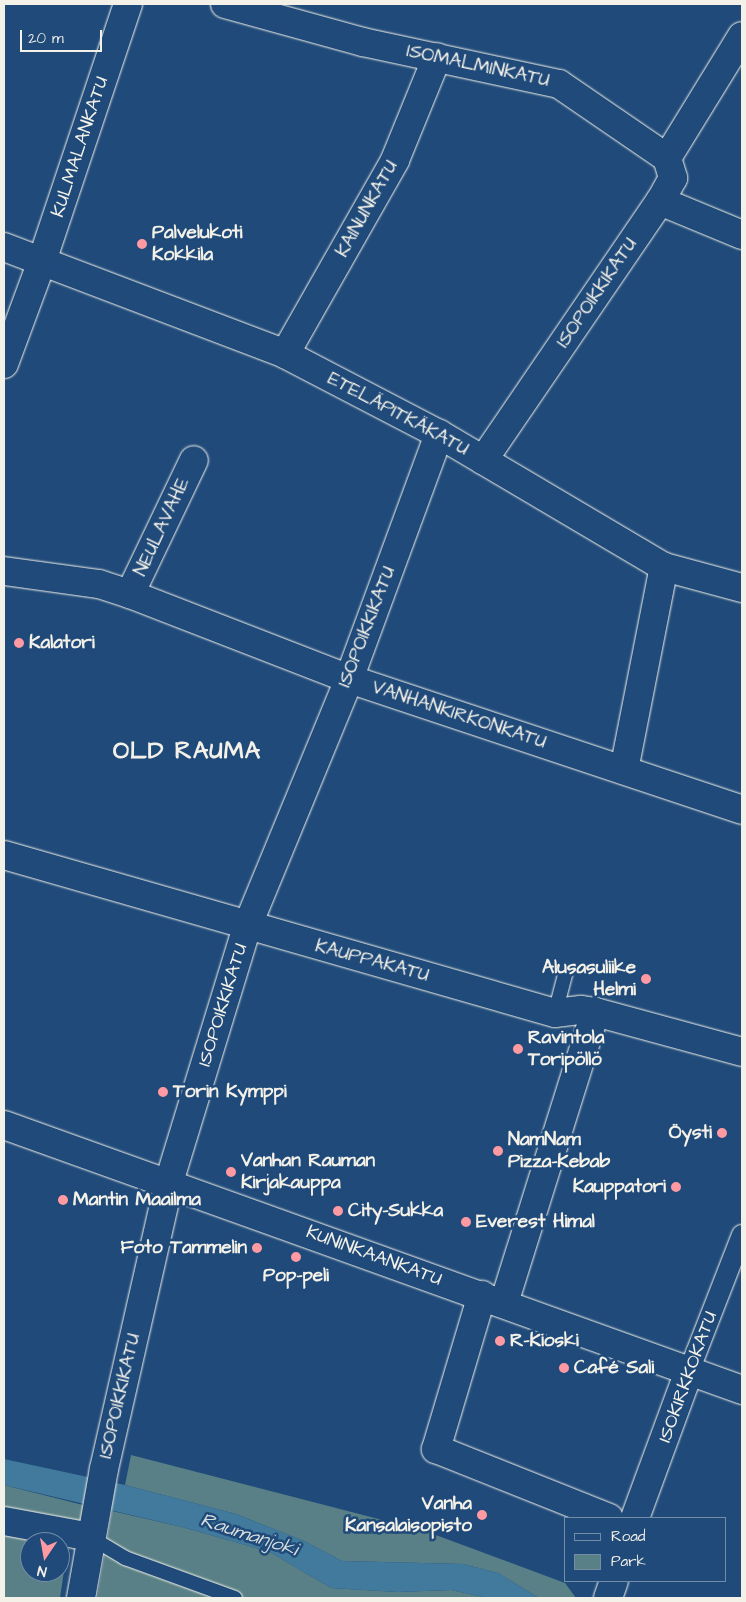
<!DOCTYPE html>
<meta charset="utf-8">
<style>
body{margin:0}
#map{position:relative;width:746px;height:1602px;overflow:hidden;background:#1f4a7a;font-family:"Architects Daughter",sans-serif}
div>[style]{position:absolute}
.green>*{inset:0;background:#588086}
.water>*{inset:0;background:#417a9c}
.roads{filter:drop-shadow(0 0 1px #f4f1e8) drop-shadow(0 0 1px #f4f1e8)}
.service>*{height:14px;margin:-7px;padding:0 7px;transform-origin:7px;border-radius:7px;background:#1f4a7a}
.pedestrian>*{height:20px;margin:-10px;padding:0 10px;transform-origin:10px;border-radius:10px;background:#1f4a7a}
.minor>*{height:28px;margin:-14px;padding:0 14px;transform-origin:14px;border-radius:14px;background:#1f4a7a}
.dots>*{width:14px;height:14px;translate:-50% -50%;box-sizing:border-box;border:2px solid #1f4a7a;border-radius:50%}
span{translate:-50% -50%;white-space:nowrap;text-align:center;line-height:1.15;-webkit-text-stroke:5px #1f4a7a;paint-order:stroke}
.street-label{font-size:19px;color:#f4f1e8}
.poi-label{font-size:19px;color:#f4f1e8;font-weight:700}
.left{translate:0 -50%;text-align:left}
.right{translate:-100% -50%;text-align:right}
.water-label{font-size:20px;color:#d9dfdd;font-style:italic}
.district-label{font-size:24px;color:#f4f1e8;font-weight:700;letter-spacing:1px}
.frame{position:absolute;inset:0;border:5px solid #f4f1e8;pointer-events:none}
.legend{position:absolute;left:564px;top:1517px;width:162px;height:65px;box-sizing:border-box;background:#1f4a7a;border:1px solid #748da6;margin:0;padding:6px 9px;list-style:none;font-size:15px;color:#f4f1e8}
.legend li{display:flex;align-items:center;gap:10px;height:25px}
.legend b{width:25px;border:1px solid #748da6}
.north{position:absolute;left:20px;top:1532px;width:50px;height:50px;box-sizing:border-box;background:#1f4a7a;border:1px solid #748da6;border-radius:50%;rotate:192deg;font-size:14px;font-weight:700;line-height:20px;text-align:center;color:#f4f1e8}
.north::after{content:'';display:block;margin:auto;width:18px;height:22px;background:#ff9aa2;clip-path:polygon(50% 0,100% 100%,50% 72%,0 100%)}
.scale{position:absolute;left:20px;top:30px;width:82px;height:22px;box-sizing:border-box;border:2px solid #f4f1e8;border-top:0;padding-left:6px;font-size:15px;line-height:18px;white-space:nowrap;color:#f4f1e8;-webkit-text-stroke:4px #1f4a7a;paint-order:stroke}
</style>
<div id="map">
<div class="green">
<i style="clip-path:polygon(131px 1455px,425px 1531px,565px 1583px,576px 1598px,539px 1598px,498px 1573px,463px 1564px,342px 1561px,304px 1541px,236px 1514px,125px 1485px)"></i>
<i style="clip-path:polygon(4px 1485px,87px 1506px,82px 1529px,4px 1512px)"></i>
<i style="clip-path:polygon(112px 1511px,182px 1527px,270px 1552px,331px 1588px,398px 1592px,451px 1590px,488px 1598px,97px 1598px)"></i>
<i style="clip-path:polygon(4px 1532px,57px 1542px,30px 1542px,30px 1572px,60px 1572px,60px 1543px,68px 1544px,60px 1598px,4px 1598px)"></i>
</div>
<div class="water">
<i style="clip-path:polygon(4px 1459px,125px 1485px,236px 1514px,304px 1541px,342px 1561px,463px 1564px,498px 1573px,539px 1598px,488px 1598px,451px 1590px,398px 1592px,331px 1588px,270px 1552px,182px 1527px,4px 1485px)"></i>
</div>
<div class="roads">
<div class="service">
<i style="left:555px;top:1013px;width:43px;rotate:-75.3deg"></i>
<i style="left:90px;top:1537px;width:41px;rotate:31deg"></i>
<i style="left:125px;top:1558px;width:117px;rotate:20deg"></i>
</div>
<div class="pedestrian">
<i style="left:689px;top:1371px;width:146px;rotate:-68.7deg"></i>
</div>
<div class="minor">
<i style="left:225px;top:4px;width:143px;rotate:15.4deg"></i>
<i style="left:363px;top:42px;width:200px;rotate:12.1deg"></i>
<i style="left:559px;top:84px;width:131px;rotate:34.4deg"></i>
<i style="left:667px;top:158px;width:21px;rotate:73deg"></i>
<i style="left:673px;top:178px;width:26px;rotate:119deg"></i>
<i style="left:660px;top:201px;width:314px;rotate:124.3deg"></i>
<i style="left:667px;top:158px;width:143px;rotate:-58.4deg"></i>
<i style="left:660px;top:201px;width:89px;rotate:22.5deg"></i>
<i style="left:4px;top:247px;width:301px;rotate:20.8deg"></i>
<i style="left:285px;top:354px;width:174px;rotate:27.5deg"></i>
<i style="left:439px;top:434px;width:261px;rotate:30.6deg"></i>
<i style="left:664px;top:567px;width:81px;rotate:15.1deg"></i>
<i style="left:285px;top:354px;width:223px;rotate:-60.4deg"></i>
<i style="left:395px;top:160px;width:111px;rotate:-67.8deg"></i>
<i style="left:4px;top:364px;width:110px;rotate:-69.7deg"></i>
<i style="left:42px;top:261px;width:271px;rotate:-71.5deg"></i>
<i style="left:4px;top:571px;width:96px;rotate:7.8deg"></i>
<i style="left:99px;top:584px;width:33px;rotate:18deg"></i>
<i style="left:130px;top:594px;width:235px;rotate:21.2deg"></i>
<i style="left:349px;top:679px;width:414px;rotate:18.4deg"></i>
<i style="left:130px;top:594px;width:148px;rotate:-64.5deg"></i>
<i style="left:624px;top:770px;width:207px;rotate:-78.9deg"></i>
<i style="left:4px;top:855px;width:573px;rotate:16deg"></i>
<i style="left:555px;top:1013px;width:26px;rotate:-7deg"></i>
<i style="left:581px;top:1010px;width:14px;rotate:8deg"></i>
<i style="left:595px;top:1012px;width:152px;rotate:15.2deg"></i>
<i style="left:4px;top:1125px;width:784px;rotate:19.75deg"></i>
<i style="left:482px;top:1295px;width:161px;rotate:106.6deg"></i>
<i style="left:436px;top:1449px;width:186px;rotate:21.7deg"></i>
<i style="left:504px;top:1303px;width:305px;rotate:-72.6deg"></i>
<i style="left:635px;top:1518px;width:157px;rotate:-69.8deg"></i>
<i style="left:4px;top:1521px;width:87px;rotate:10.5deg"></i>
<i style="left:81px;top:1598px;width:131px;rotate:-79.9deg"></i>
<i style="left:104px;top:1469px;width:294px;rotate:-77.2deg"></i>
<i style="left:169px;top:1182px;width:267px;rotate:-73deg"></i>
<i style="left:247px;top:927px;width:268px;rotate:-67.6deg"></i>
<i style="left:349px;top:679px;width:261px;rotate:-69.8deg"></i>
<i style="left:608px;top:1598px;width:18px;rotate:-71deg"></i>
</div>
</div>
<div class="dots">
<i style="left:142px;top:244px;background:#ff9aa2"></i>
<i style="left:19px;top:643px;background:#ff9aa2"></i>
<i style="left:646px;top:979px;background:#ff9aa2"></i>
<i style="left:518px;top:1049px;background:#ff9aa2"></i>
<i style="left:163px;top:1092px;background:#ff9aa2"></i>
<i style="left:722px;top:1133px;background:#ff9aa2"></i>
<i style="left:498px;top:1151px;background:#ff9aa2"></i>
<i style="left:231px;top:1172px;background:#ff9aa2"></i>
<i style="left:676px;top:1187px;background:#ff9aa2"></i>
<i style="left:63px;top:1200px;background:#ff9aa2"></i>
<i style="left:338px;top:1211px;background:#ff9aa2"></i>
<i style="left:466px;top:1222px;background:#ff9aa2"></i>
<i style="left:257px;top:1248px;background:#ff9aa2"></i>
<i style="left:296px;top:1257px;background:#ff9aa2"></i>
<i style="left:500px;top:1341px;background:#ff9aa2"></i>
<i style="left:564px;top:1368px;background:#ff9aa2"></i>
<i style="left:482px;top:1515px;background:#ff9aa2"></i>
</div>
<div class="street-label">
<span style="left:478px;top:66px;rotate:12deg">ISOMALMINKATU</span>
<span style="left:80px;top:147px;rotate:-72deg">KULMALANKATU</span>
<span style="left:367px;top:209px;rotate:-61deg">KAINUNKATU</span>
<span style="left:597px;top:293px;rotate:-56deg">ISOPOIKKIKATU</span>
<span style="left:398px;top:414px;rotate:28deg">ETELÄPITKÄKATU</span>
<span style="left:162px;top:527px;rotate:-65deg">NEULAVAHE</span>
<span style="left:367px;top:627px;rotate:-69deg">ISOPOIKKIKATU</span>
<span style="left:459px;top:715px;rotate:18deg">VANHANKIRKONKATU</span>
<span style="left:372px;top:961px;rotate:15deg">KAUPPAKATU</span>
<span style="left:223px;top:1005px;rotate:-73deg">ISOPOIKKIKATU</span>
<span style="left:374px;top:1256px;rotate:20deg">KUNINKAANKATU</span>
<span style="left:688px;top:1377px;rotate:-70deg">ISOKIRKKOKATU</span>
<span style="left:120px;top:1396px;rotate:-77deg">ISOPOIKKIKATU</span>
</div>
<div class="poi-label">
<span class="left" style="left:152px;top:244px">Palvelukoti<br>Kokkila</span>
<span class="left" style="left:29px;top:643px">Kalatori</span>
<span class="right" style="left:636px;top:979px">Alusasuliike<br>Helmi</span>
<span class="left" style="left:528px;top:1049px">Ravintola<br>Toripöllö</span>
<span class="left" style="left:173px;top:1092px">Torin Kymppi</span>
<span class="right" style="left:712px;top:1133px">Öysti</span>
<span class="left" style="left:508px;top:1151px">NamNam<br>Pizza-Kebab</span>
<span class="left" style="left:241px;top:1172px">Vanhan Rauman<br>Kirjakauppa</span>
<span class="right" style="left:666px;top:1187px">Kauppatori</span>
<span class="left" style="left:73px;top:1200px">Mantin Maailma</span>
<span class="left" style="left:348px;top:1211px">City-Sukka</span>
<span class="left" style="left:476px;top:1222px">Everest Himal</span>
<span class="right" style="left:247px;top:1248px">Foto Tammelin</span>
<span style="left:296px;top:1276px">Pop-peli</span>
<span class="left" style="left:510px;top:1341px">R-Kioski</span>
<span class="left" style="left:574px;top:1368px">Café Sali</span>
<span class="right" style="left:472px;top:1515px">Vanha<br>Kansalaisopisto</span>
</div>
<div class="water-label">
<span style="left:249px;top:1535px;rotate:18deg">Raumanjoki</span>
</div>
<div class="district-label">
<span style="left:187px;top:752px">OLD RAUMA</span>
</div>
<div class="frame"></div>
<ul class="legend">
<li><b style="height:6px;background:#1f4a7a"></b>Road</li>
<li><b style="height:14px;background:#588086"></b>Park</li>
</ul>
<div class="north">N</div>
<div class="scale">20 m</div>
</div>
